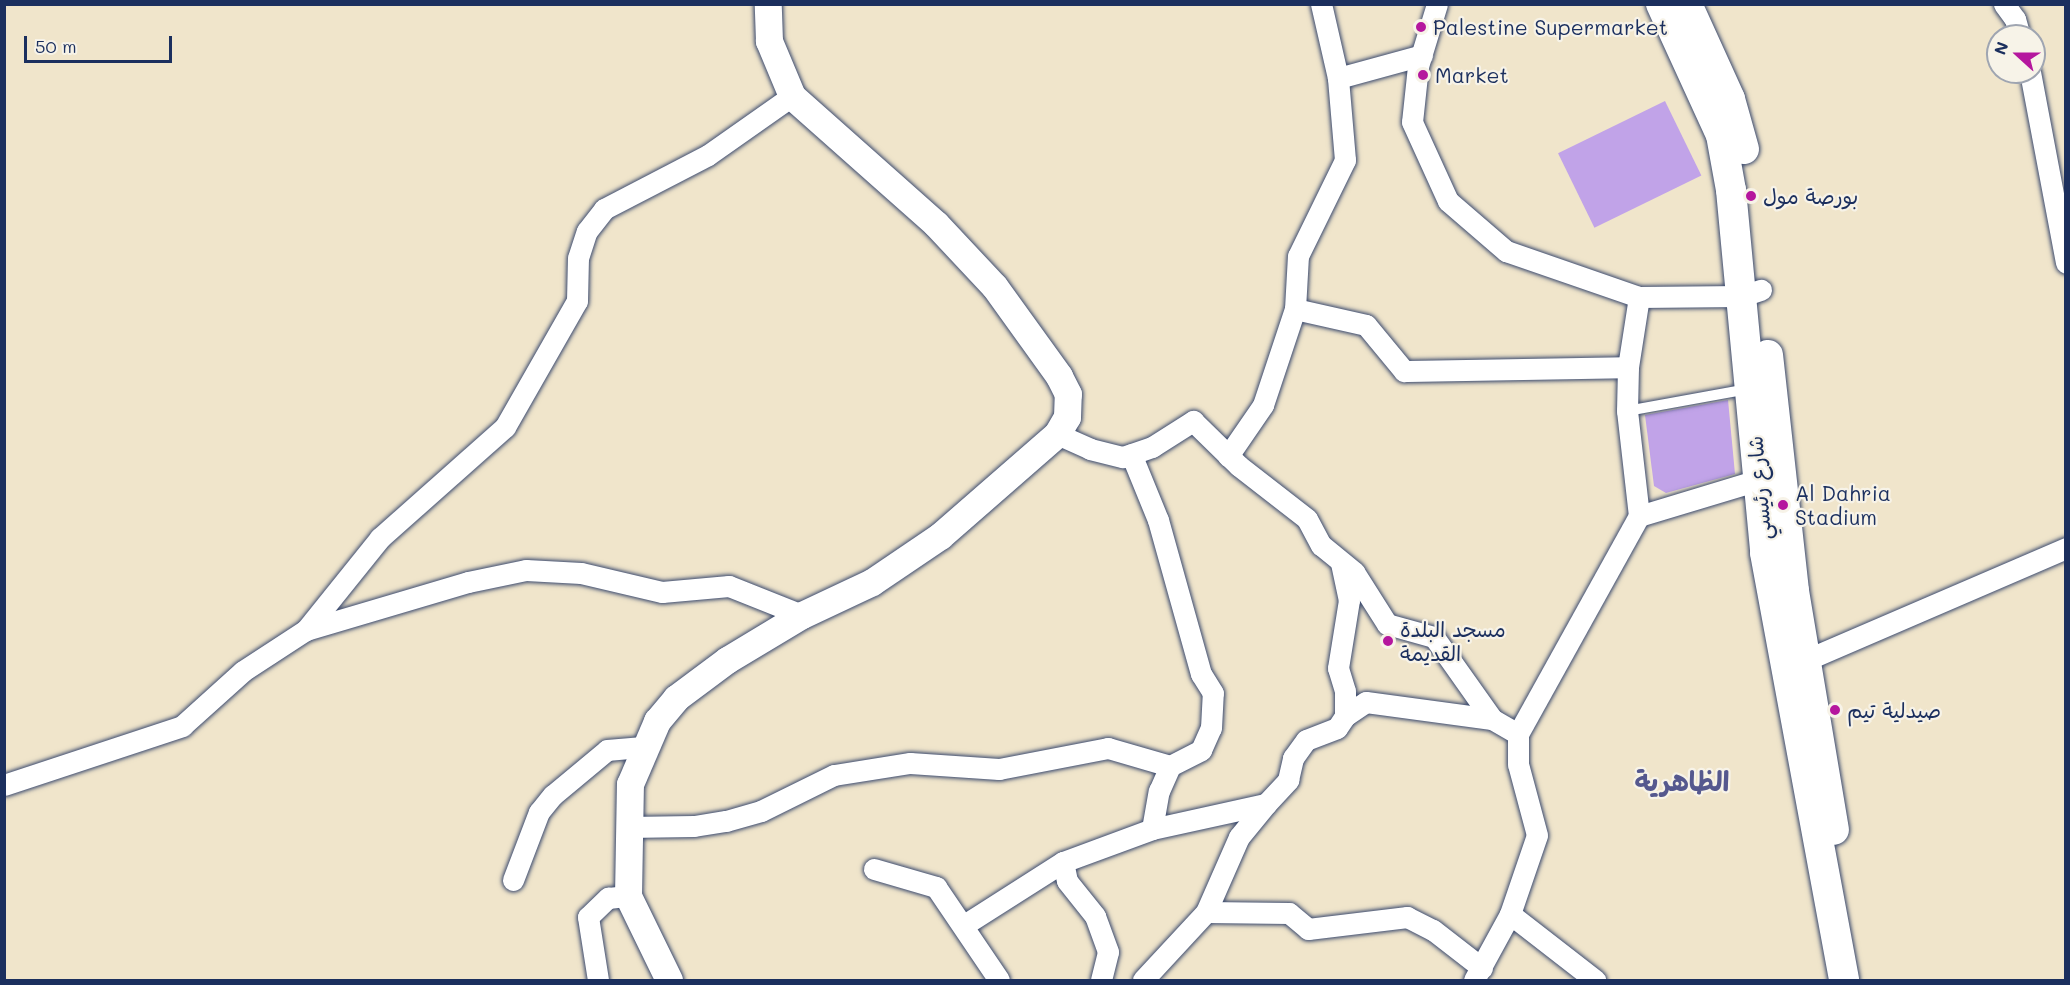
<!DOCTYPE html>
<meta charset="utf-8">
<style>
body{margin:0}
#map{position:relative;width:2070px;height:985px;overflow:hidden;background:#f0e5cb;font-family:Mali,"Playpen Sans Arabic",sans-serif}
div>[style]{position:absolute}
.building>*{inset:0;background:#c1a3e8;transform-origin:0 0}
.roads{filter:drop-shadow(0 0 2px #3b4a6e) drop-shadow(0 0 2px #3b4a6e)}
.service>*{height:10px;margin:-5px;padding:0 5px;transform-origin:5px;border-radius:5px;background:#fff}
.minor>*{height:21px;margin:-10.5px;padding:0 10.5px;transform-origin:10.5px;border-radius:10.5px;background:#fff}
.tertiary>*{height:27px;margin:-13.5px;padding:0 13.5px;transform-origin:13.5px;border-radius:13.5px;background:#fff}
.secondary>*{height:30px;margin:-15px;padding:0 15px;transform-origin:15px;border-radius:15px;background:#fff}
.dots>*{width:16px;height:16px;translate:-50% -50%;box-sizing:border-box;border:3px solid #f7f3e8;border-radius:50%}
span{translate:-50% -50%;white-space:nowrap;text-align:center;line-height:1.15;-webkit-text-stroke:4.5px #f7f3e8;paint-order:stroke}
.poi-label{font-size:21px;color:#1b2f5e}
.left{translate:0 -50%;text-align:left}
.street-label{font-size:21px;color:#1b2f5e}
.district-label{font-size:27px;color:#55588e;font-weight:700}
.frame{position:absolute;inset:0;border:6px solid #1b2f5e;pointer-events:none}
.north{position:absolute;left:1986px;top:24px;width:60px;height:60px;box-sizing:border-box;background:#f7f3e8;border:2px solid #9fa5b1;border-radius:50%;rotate:291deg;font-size:16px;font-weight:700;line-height:24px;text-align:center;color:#1b2f5e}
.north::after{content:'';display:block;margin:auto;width:21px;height:27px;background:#b5179e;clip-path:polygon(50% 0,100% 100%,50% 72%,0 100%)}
.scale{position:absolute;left:24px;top:36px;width:148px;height:27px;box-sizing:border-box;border:3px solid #1b2f5e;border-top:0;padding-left:8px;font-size:18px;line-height:21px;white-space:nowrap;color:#1b2f5e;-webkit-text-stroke:4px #f7f3e8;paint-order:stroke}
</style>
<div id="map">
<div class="building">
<i style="left:1665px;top:101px;width:83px;height:119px;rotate:64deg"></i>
<i style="clip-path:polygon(1728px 400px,1735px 474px,1666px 493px,1654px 486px,1645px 415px)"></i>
</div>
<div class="roads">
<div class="service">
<i style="left:1627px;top:411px;width:123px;rotate:-10.3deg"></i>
</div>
<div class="minor">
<i style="left:1437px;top:4px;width:65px;rotate:107deg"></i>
<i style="left:1418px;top:66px;width:56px;rotate:96.1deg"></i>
<i style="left:1412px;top:122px;width:87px;rotate:65.5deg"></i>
<i style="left:1448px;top:201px;width:77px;rotate:40.8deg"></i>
<i style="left:1506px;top:251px;width:141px;rotate:19.1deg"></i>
<i style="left:1639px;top:297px;width:103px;rotate:-0.6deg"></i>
<i style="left:1742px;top:296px;width:20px;rotate:-18deg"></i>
<i style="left:2004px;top:4px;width:19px;rotate:54deg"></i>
<i style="left:2015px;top:19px;width:18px;rotate:74deg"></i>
<i style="left:2030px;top:72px;width:194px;rotate:79.3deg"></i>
<i style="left:1338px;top:78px;width:87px;rotate:-15.3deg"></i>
<i style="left:1295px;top:309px;width:53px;rotate:-86.8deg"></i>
<i style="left:1298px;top:256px;width:107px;rotate:-63.9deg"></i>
<i style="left:1345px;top:160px;width:82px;rotate:-94.9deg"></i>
<i style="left:1338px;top:78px;width:76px;rotate:-102.9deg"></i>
<i style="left:1057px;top:434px;width:36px;rotate:24deg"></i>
<i style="left:1090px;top:449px;width:34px;rotate:14deg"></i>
<i style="left:1123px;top:457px;width:31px;rotate:-19deg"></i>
<i style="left:1152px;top:447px;width:49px;rotate:-32.4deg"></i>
<i style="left:1193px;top:421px;width:64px;rotate:44.4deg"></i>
<i style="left:1239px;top:466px;width:86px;rotate:37.9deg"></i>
<i style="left:1307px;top:519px;width:30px;rotate:62deg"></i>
<i style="left:1321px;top:545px;width:43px;rotate:39.3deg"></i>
<i style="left:1354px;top:572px;width:62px;rotate:57.6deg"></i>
<i style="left:1387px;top:624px;width:49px;rotate:15.5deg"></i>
<i style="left:1434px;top:637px;width:100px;rotate:54.7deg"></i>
<i style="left:1228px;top:456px;width:62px;rotate:-55.5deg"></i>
<i style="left:1263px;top:405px;width:101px;rotate:-71.6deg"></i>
<i style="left:1295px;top:309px;width:73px;rotate:12.7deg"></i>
<i style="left:1366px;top:325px;width:60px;rotate:50.4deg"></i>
<i style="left:1404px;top:371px;width:224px;rotate:-1deg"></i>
<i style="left:1639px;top:516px;width:124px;rotate:-16.8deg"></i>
<i style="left:1341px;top:563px;width:38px;rotate:78deg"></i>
<i style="left:1349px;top:600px;width:69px;rotate:99.2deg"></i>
<i style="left:1338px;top:668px;width:24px;rotate:73deg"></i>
<i style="left:1345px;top:691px;width:25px;rotate:90deg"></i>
<i style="left:306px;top:630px;width:169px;rotate:-16.5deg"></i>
<i style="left:468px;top:582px;width:59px;rotate:-11.7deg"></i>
<i style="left:526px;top:570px;width:55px;rotate:3.1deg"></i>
<i style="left:581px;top:573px;width:83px;rotate:13.2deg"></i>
<i style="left:662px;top:592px;width:67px;rotate:-5.1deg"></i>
<i style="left:729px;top:586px;width:79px;rotate:21.7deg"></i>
<i style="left:1793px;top:655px;width:14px;rotate:21deg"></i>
<i style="left:1806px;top:660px;width:283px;rotate:-23.3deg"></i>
<i style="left:4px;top:785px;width:188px;rotate:-18.3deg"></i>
<i style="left:182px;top:726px;width:82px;rotate:-42deg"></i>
<i style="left:243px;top:671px;width:75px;rotate:-33.1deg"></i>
<i style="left:306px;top:630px;width:118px;rotate:-51.2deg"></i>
<i style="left:380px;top:538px;width:167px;rotate:-41.6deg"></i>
<i style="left:505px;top:427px;width:145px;rotate:-60.3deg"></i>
<i style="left:577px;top:301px;width:43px;rotate:-88.7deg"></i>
<i style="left:578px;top:258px;width:28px;rotate:-72deg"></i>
<i style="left:587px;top:231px;width:28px;rotate:-52deg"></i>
<i style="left:604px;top:209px;width:117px;rotate:-27.4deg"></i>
<i style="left:708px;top:155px;width:103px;rotate:-35.1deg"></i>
<i style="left:627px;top:827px;width:67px;rotate:-0.9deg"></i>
<i style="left:694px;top:826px;width:32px;rotate:-9deg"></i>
<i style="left:726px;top:821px;width:36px;rotate:-16deg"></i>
<i style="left:761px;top:811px;width:81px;rotate:-26.3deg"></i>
<i style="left:834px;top:775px;width:77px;rotate:-9deg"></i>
<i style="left:910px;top:763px;width:89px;rotate:3.9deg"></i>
<i style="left:999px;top:769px;width:111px;rotate:-10.9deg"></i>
<i style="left:1108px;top:748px;width:65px;rotate:16.2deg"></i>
<i style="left:1170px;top:766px;width:35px;rotate:-27deg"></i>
<i style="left:1201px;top:750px;width:24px;rotate:-66deg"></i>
<i style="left:1211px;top:728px;width:35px;rotate:-87deg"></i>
<i style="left:1213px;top:693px;width:22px;rotate:-122deg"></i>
<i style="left:1201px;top:674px;width:160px;rotate:-105.6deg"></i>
<i style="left:1158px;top:520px;width:71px;rotate:-112.2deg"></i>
<i style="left:1152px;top:829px;width:39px;rotate:-80deg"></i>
<i style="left:1159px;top:791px;width:27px;rotate:-66deg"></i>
<i style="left:1063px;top:862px;width:19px;rotate:78deg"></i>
<i style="left:1067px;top:881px;width:45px;rotate:51.3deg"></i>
<i style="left:1095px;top:916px;width:38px;rotate:70deg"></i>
<i style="left:1108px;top:952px;width:29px;rotate:104deg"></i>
<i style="left:874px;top:869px;width:65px;rotate:16.2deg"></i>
<i style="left:936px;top:887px;width:112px;rotate:55.9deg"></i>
<i style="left:513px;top:880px;width:73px;rotate:-69.1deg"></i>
<i style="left:539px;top:812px;width:22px;rotate:-51deg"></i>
<i style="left:553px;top:795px;width:70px;rotate:-39.8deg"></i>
<i style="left:607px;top:750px;width:36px;rotate:-5deg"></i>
<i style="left:1206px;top:912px;width:82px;rotate:-66.3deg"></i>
<i style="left:1239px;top:837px;width:43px;rotate:-50.7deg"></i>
<i style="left:1510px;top:914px;width:108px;rotate:37.8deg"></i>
<i style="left:964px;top:925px;width:117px;rotate:-32.5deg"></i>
<i style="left:1063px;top:862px;width:95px;rotate:-20.3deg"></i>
<i style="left:1152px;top:829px;width:117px;rotate:-12.4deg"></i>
<i style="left:1266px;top:804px;width:33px;rotate:-47deg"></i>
<i style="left:1288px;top:780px;width:23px;rotate:-77deg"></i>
<i style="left:1293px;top:758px;width:22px;rotate:-54deg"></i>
<i style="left:1306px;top:740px;width:33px;rotate:-21deg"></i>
<i style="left:1337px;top:728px;width:14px;rotate:-56deg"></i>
<i style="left:1345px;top:716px;width:25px;rotate:-34deg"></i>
<i style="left:1366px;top:702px;width:127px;rotate:7.7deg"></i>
<i style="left:1492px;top:719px;width:30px;rotate:30deg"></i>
<i style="left:598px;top:980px;width:64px;rotate:-99deg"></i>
<i style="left:588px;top:917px;width:28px;rotate:-44deg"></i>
<i style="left:608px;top:898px;width:20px;rotate:-6deg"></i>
<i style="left:1143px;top:980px;width:93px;rotate:-47.2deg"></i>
<i style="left:1206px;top:912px;width:83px;rotate:0.7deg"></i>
<i style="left:1289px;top:913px;width:25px;rotate:40deg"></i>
<i style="left:1308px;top:929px;width:100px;rotate:-6.9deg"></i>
<i style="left:1407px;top:917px;width:29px;rotate:27deg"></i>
<i style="left:1433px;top:930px;width:62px;rotate:37.8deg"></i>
<i style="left:1474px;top:980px;width:75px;rotate:-61.4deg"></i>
<i style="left:1510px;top:914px;width:83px;rotate:-71.1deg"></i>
<i style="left:1537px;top:835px;width:73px;rotate:-105deg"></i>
<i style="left:1518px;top:764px;width:30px;rotate:-90deg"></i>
<i style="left:1518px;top:734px;width:249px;rotate:-61deg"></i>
<i style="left:1639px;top:516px;width:106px;rotate:-96.5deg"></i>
<i style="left:1627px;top:411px;width:44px;rotate:-88.7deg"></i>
<i style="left:1628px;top:367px;width:71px;rotate:-81.1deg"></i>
</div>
<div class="tertiary">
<i style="left:669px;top:980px;width:93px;rotate:-116deg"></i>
<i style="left:628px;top:896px;width:112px;rotate:-89deg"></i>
<i style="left:630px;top:784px;width:69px;rotate:-66.8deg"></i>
<i style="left:657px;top:721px;width:30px;rotate:-50deg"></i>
<i style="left:676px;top:698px;width:64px;rotate:-36.7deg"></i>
<i style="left:727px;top:660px;width:87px;rotate:-31deg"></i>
<i style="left:802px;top:615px;width:77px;rotate:-25.2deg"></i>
<i style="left:872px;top:582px;width:82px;rotate:-34.1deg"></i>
<i style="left:940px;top:536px;width:155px;rotate:-41.1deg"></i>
<i style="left:1057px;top:434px;width:20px;rotate:-60deg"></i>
<i style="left:1067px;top:417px;width:23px;rotate:-88deg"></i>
<i style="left:1068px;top:394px;width:20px;rotate:-117deg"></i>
<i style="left:1059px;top:376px;width:111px;rotate:-125.8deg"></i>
<i style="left:994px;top:286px;width:85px;rotate:-133.1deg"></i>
<i style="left:936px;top:224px;width:193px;rotate:-138.4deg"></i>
<i style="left:792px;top:96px;width:60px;rotate:-112.7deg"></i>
<i style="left:769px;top:41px;width:37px;rotate:-92deg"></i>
</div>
<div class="secondary">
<i style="left:1661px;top:4px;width:144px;rotate:65.4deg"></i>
<i style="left:1721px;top:135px;width:56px;rotate:79.7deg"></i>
<i style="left:1731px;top:190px;width:365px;rotate:84.6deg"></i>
<i style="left:1765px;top:553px;width:434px;rotate:79.5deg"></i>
<i style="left:1687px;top:4px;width:104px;rotate:65.6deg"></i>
<i style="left:1730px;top:99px;width:52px;rotate:74.4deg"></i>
<i style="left:1768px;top:355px;width:237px;rotate:83.7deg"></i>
<i style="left:1794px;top:591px;width:242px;rotate:80.5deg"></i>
</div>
</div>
<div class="dots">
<i style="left:1421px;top:27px;background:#b5179e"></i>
<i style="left:1423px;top:75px;background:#b5179e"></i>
<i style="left:1751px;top:196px;background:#b5179e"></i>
<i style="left:1783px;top:505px;background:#b5179e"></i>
<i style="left:1388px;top:641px;background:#b5179e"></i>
<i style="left:1835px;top:710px;background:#b5179e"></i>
</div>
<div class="poi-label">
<span class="left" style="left:1433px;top:27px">Palestine Supermarket</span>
<span class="left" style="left:1435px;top:75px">Market</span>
<span class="left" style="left:1763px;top:196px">بورصة مول</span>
<span class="left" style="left:1795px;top:505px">Al Dahria<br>Stadium</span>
<span class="left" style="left:1400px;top:641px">مسجد البلدة<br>القديمة</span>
<span class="left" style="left:1847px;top:710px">صيدلية تيم</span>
</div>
<div class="street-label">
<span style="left:1759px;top:488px;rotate:-95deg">شارع رئيسي</span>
</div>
<div class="district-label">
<span style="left:1682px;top:781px">الظاهرية</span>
</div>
<div class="frame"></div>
<div class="north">N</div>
<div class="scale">50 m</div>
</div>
